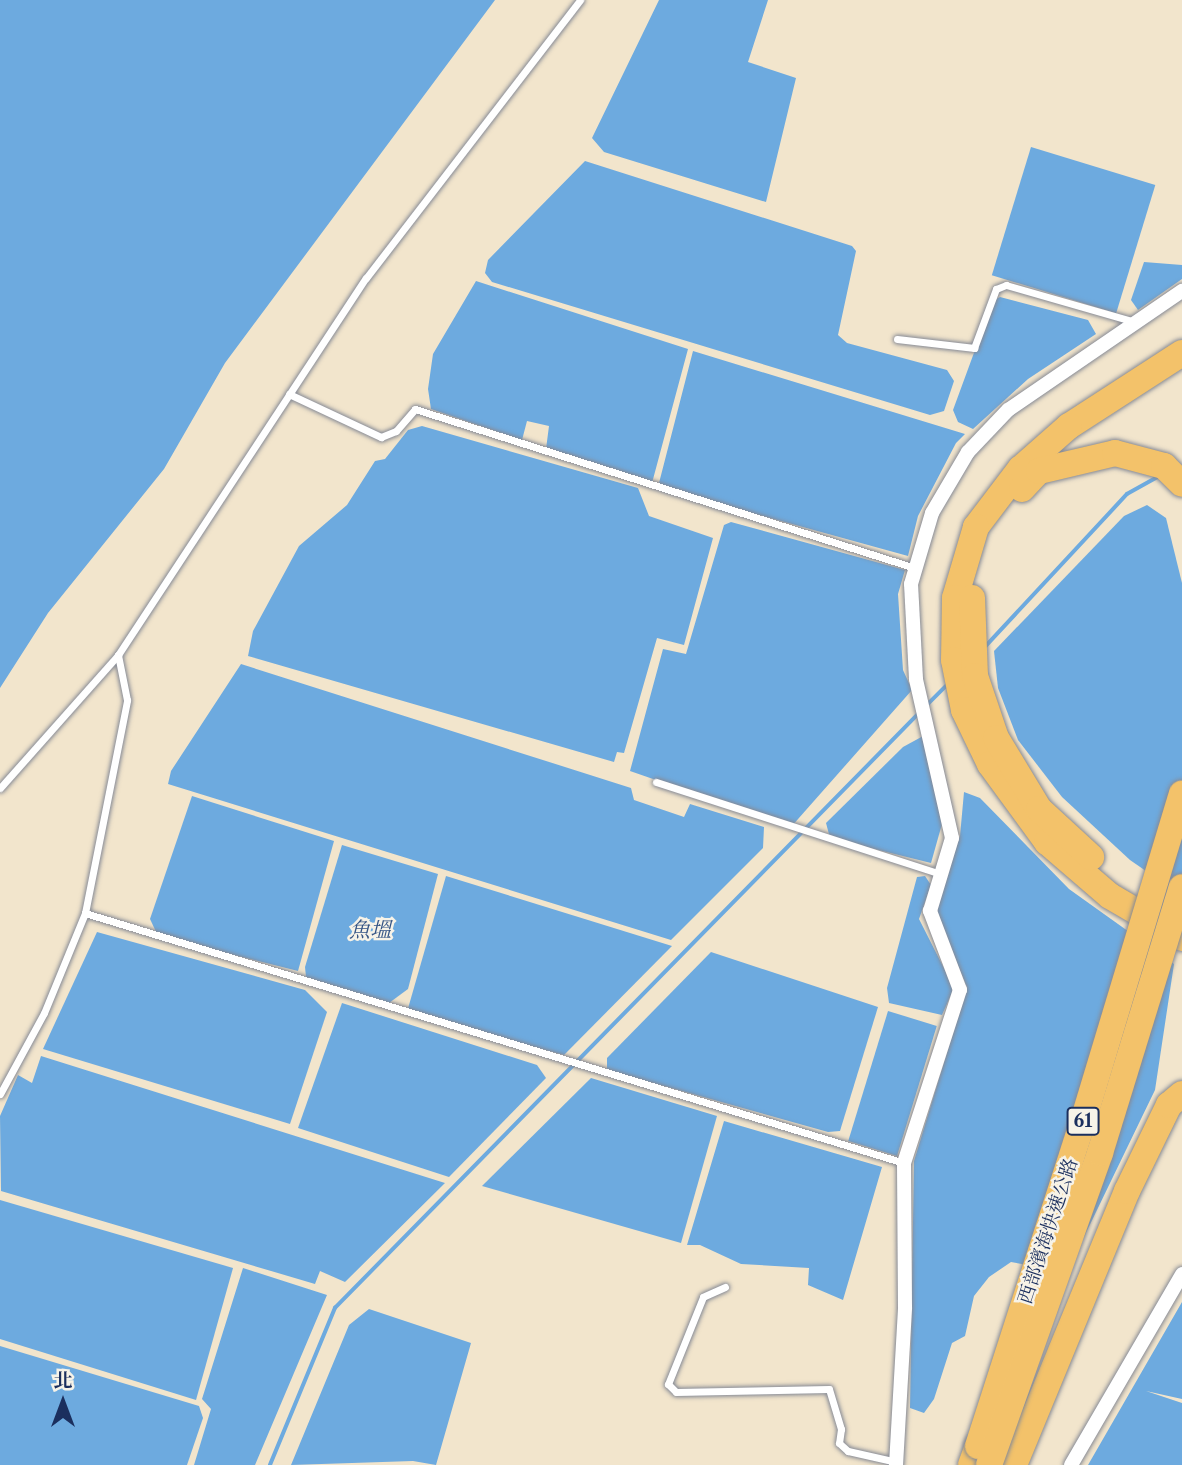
<!DOCTYPE html>
<meta charset="utf-8">
<style>
body{margin:0}
#map{position:relative;width:1182px;height:1465px;overflow:hidden;background:#f2e5cc;font-family:"Libre Caslon Text","Noto Serif TC",serif}
div>[style]{position:absolute}
.water>*{inset:0;background:#6daadf;transform-origin:0 0}
.stream>*{height:3.5px;margin:-1.75px;padding:0 1.75px;transform-origin:1.75px;border-radius:1.75px;background:#6daadf}
.roads{filter:drop-shadow(0 0 2px #868a95) drop-shadow(0 0 2px #868a95)}
.lane>*{height:7px;margin:-3.5px;padding:0 3.5px;transform-origin:3.5px;border-radius:3.5px;background:#fff}
.street>*{height:14px;margin:-7px;padding:0 7px;transform-origin:7px;border-radius:7px;background:#fff}
.highway>*{height:26px;margin:-13px;padding:0 13px;transform-origin:13px;border-radius:13px;background:#f3c26a}
.bridges{filter:drop-shadow(0 0 2px #868a95) drop-shadow(0 0 2px #868a95)}
.highway-bridge>*{height:26px;margin:-13px;padding:0 13px;transform-origin:13px;border-radius:13px;background:#f3c26a}
span{translate:-50% -50%;white-space:nowrap;text-align:center;line-height:1.15;-webkit-text-stroke:5px #f7f3e8;paint-order:stroke}
.shield-label span{padding:2px 5px;background:#f7f3e8;border:2px solid;border-radius:5px;-webkit-text-stroke-width:0}
.shield-label{font-size:18px;color:#1b2f5e;font-weight:700}
.street-label{font-size:19px;color:#1b2f5e}
.water-label{font-size:21px;color:#345485;font-style:italic}
.north{position:absolute;left:28px;top:1367px;width:70px;height:70px;-webkit-text-stroke:5px #f7f3e8;paint-order:stroke;rotate:0deg;font-size:19px;font-weight:700;line-height:28px;text-align:center;color:#1b2f5e}
.north::after{content:'';display:block;margin:auto;width:24px;height:32px;background:#1b2f5e;clip-path:polygon(50% 0,100% 100%,50% 72%,0 100%)}
</style>
<div id="map">
<div class="water">
<i style="clip-path:polygon(0 0,495px 0,225px 363px,164px 469px,48px 613px,0 688px)"></i>
<i style="clip-path:polygon(659px 0,768px 0,748px 62px,796px 78px,766px 202px,604px 152px,592px 138px)"></i>
<i style="left:1031px;top:147px;width:130px;height:134px;rotate:17deg"></i>
<i style="clip-path:polygon(585px 161px,852px 246px,856px 251px,838px 335px,847px 343px,947px 370px,954px 381px,944px 411px,930px 415px,492px 282px,485px 273px,488px 260px)"></i>
<i style="clip-path:polygon(1144px 262px,1182px 265px,1182px 279px,1138px 310px,1131px 300px)"></i>
<i style="clip-path:polygon(476px 281px,688px 349px,652px 483px,546px 449px,549px 426px,527px 421px,522px 440px,431px 409px,428px 389px,433px 354px)"></i>
<i style="clip-path:polygon(1000px 297px,1088px 320px,1096px 334px,1028px 379px,973px 429px,958px 422px,953px 410px,993px 301px)"></i>
<i style="clip-path:polygon(693px 351px,965px 434px,956px 443px,918px 516px,908px 556px,669px 490px,659px 483px)"></i>
<i style="clip-path:polygon(422px 426px,638px 488px,649px 516px,713px 538px,684px 645px,657px 638px,624px 753px,617px 752px,614px 762px,248px 656px,253px 631px,299px 546px,347px 505px,375px 461px,385px 459px,408px 430px)"></i>
<i style="clip-path:polygon(1147px 505px,1166px 518px,1182px 583px,1182px 896px,1130px 860px,1062px 797px,1018px 740px,998px 688px,994px 651px,1124px 516px)"></i>
<i style="clip-path:polygon(731px 522px,905px 570px,898px 594px,903px 670px,912px 690px,791px 827px,630px 771px,663px 649px,686px 654px,724px 525px)"></i>
<i style="clip-path:polygon(241px 664px,631px 788px,634px 800px,684px 817px,690px 804px,764px 827px,763px 848px,671px 940px,168px 784px,171px 771px)"></i>
<i style="clip-path:polygon(925px 735px,942px 824px,931px 863px,830px 838px,826px 823px,903px 747px)"></i>
<i style="clip-path:polygon(964px 792px,980px 798px,1069px 889px,1174px 964px,1155px 1090px,1067px 1272px,1011px 1262px,989px 1277px,974px 1296px,965px 1336px,952px 1343px,934px 1399px,924px 1413px,910px 1408px,914px 1161px,967px 987px,935px 911px,960px 836px)"></i>
<i style="clip-path:polygon(192px 796px,334px 841px,298px 971px,158px 936px,150px 919px)"></i>
<i style="clip-path:polygon(342px 845px,438px 874px,408px 989px,389px 1003px,306px 977px,305px 967px)"></i>
<i style="clip-path:polygon(446px 876px,672px 946px,564px 1055px,407px 1012px)"></i>
<i style="clip-path:polygon(925px 876px,931px 885px,919px 919px,954px 988px,942px 1015px,889px 1003px,887px 988px,917px 877px)"></i>
<i style="clip-path:polygon(97px 932px,305px 990px,327px 1012px,290px 1124px,43px 1049px)"></i>
<i style="clip-path:polygon(711px 952px,878px 1007px,840px 1131px,828px 1132px,607px 1070px,607px 1058px)"></i>
<i style="clip-path:polygon(342px 1003px,537px 1065px,546px 1078px,449px 1177px,298px 1128px)"></i>
<i style="left:888px;top:1011px;width:51px;height:136px;rotate:17deg"></i>
<i style="clip-path:polygon(41px 1056px,445px 1183px,345px 1282px,320px 1271px,315px 1284px,1px 1191px,0 1116px,18px 1075px,32px 1083px)"></i>
<i style="clip-path:polygon(591px 1078px,717px 1116px,681px 1243px,482px 1186px)"></i>
<i style="clip-path:polygon(724px 1121px,882px 1167px,843px 1300px,808px 1285px,809px 1268px,741px 1264px,700px 1245px,687px 1245px)"></i>
<i style="clip-path:polygon(0 1200px,233px 1268px,196px 1400px,0 1339px)"></i>
<i style="clip-path:polygon(243px 1268px,327px 1295px,255px 1465px,194px 1465px,211px 1409px,202px 1399px)"></i>
<i style="clip-path:polygon(1182px 1302px,1182px 1399px,1146px 1391px,1182px 1403px,1182px 1465px,1088px 1465px)"></i>
<i style="clip-path:polygon(369px 1309px,471px 1343px,436px 1465px,413px 1461px,291px 1465px,349px 1325px)"></i>
<i style="clip-path:polygon(0 1346px,199px 1406px,203px 1418px,187px 1465px,0 1465px)"></i>
</div>
<div class="stream">
<i style="left:984px;top:648px;width:210px;rotate:-47.1deg"></i>
<i style="left:1127px;top:494px;width:38px;rotate:-29deg"></i>
<i style="left:927px;top:705px;width:31px;rotate:-45deg"></i>
<i style="left:270px;top:1465px;width:170px;rotate:-67.5deg"></i>
<i style="left:335px;top:1308px;width:834px;rotate:-45.53deg"></i>
</div>
<div class="roads">
<div class="lane">
<i style="left:897px;top:339px;width:78px;rotate:6.7deg"></i>
<i style="left:974px;top:348px;width:63px;rotate:-69.6deg"></i>
<i style="left:996px;top:289px;width:11px;rotate:-22deg"></i>
<i style="left:1006px;top:285px;width:134px;rotate:16deg"></i>
<i style="left:289px;top:394px;width:102px;rotate:25.1deg"></i>
<i style="left:381px;top:437px;width:16px;rotate:-22deg"></i>
<i style="left:396px;top:431px;width:29px;rotate:-49deg"></i>
<i style="left:415px;top:409px;width:525px;rotate:17.64deg"></i>
<i style="left:656px;top:782px;width:299px;rotate:17.9deg"></i>
<i style="left:0;top:788px;width:178px;rotate:-48.4deg"></i>
<i style="left:118px;top:655px;width:451px;rotate:-56.7deg"></i>
<i style="left:366px;top:278px;width:351px;rotate:-52.4deg"></i>
<i style="left:85px;top:913px;width:856px;rotate:16.97deg"></i>
<i style="left:0;top:1094px;width:92px;rotate:-61.5deg"></i>
<i style="left:44px;top:1013px;width:108px;rotate:-67.7deg"></i>
<i style="left:85px;top:913px;width:217px;rotate:-78.8deg"></i>
<i style="left:127px;top:700px;width:46px;rotate:-101.3deg"></i>
<i style="left:725px;top:1287px;width:24px;rotate:156deg"></i>
<i style="left:703px;top:1297px;width:94px;rotate:111.9deg"></i>
<i style="left:668px;top:1384px;width:11px;rotate:45deg"></i>
<i style="left:676px;top:1392px;width:153px;rotate:-1.1deg"></i>
<i style="left:829px;top:1389px;width:42px;rotate:73.3deg"></i>
<i style="left:841px;top:1429px;width:14px;rotate:98deg"></i>
<i style="left:839px;top:1443px;width:12px;rotate:42deg"></i>
<i style="left:848px;top:1451px;width:50px;rotate:12.7deg"></i>
</div>
<div class="street">
<i style="left:896px;top:1465px;width:158px;rotate:-86.7deg"></i>
<i style="left:905px;top:1307px;width:144px;rotate:-90.4deg"></i>
<i style="left:904px;top:1163px;width:182px;rotate:-72.1deg"></i>
<i style="left:960px;top:990px;width:85px;rotate:-110.8deg"></i>
<i style="left:930px;top:911px;width:76px;rotate:-73.2deg"></i>
<i style="left:952px;top:838px;width:163px;rotate:-102.8deg"></i>
<i style="left:916px;top:679px;width:95px;rotate:-93deg"></i>
<i style="left:911px;top:584px;width:74px;rotate:-73.5deg"></i>
<i style="left:932px;top:513px;width:71px;rotate:-59.5deg"></i>
<i style="left:968px;top:452px;width:58px;rotate:-46.4deg"></i>
<i style="left:1008px;top:410px;width:211px;rotate:-34.4deg"></i>
<i style="left:1071px;top:1465px;width:221px;rotate:-59.8deg"></i>
</div>
<div class="highway">
<i style="left:1182px;top:353px;width:135px;rotate:147.1deg"></i>
<i style="left:1069px;top:426px;width:65px;rotate:138.7deg"></i>
<i style="left:1020px;top:469px;width:73px;rotate:127.2deg"></i>
<i style="left:976px;top:527px;width:74px;rotate:106.5deg"></i>
<i style="left:955px;top:598px;width:62px;rotate:90.9deg"></i>
<i style="left:954px;top:660px;width:51px;rotate:78.7deg"></i>
<i style="left:964px;top:710px;width:60px;rotate:64.3deg"></i>
<i style="left:990px;top:764px;width:97px;rotate:53.8deg"></i>
<i style="left:1047px;top:842px;width:83px;rotate:40.6deg"></i>
<i style="left:1110px;top:896px;width:83px;rotate:30.3deg"></i>
<i style="left:1022px;top:489px;width:25px;rotate:-47deg"></i>
<i style="left:1039px;top:471px;width:78px;rotate:-13.3deg"></i>
<i style="left:1115px;top:453px;width:51px;rotate:14.9deg"></i>
<i style="left:1164px;top:466px;width:25px;rotate:45deg"></i>
<i style="left:972px;top:598px;width:78px;rotate:87.8deg"></i>
<i style="left:975px;top:676px;width:65px;rotate:71.3deg"></i>
<i style="left:996px;top:738px;width:83px;rotate:58.8deg"></i>
<i style="left:1039px;top:809px;width:71px;rotate:42.7deg"></i>
<i style="left:971px;top:1465px;width:20px;rotate:-70deg"></i>
<i style="left:1014px;top:1465px;width:296px;rotate:-67.6deg"></i>
<i style="left:1127px;top:1191px;width:96px;rotate:-64deg"></i>
<i style="left:1169px;top:1105px;width:17px;rotate:-40deg"></i>
</div>
</div>
<div class="bridges">
<div class="highway-bridge">
<i style="left:978px;top:1446px;width:342px;rotate:-72.1deg"></i>
<i style="left:1083px;top:1121px;width:342px;rotate:-73.2deg"></i>
<i style="left:989px;top:1465px;width:331px;rotate:-70.4deg"></i>
<i style="left:1100px;top:1153px;width:278px;rotate:-72.9deg"></i>
</div>
</div>
<div class="shield-label">
<span style="left:1083px;top:1121px">61</span>
</div>
<div class="street-label">
<span style="left:1048px;top:1231px;rotate:-72deg">西部濱海快速公路</span>
</div>
<div class="water-label">
<span style="left:370px;top:930px">魚塭</span>
</div>
<div class="north">北</div>
</div>
